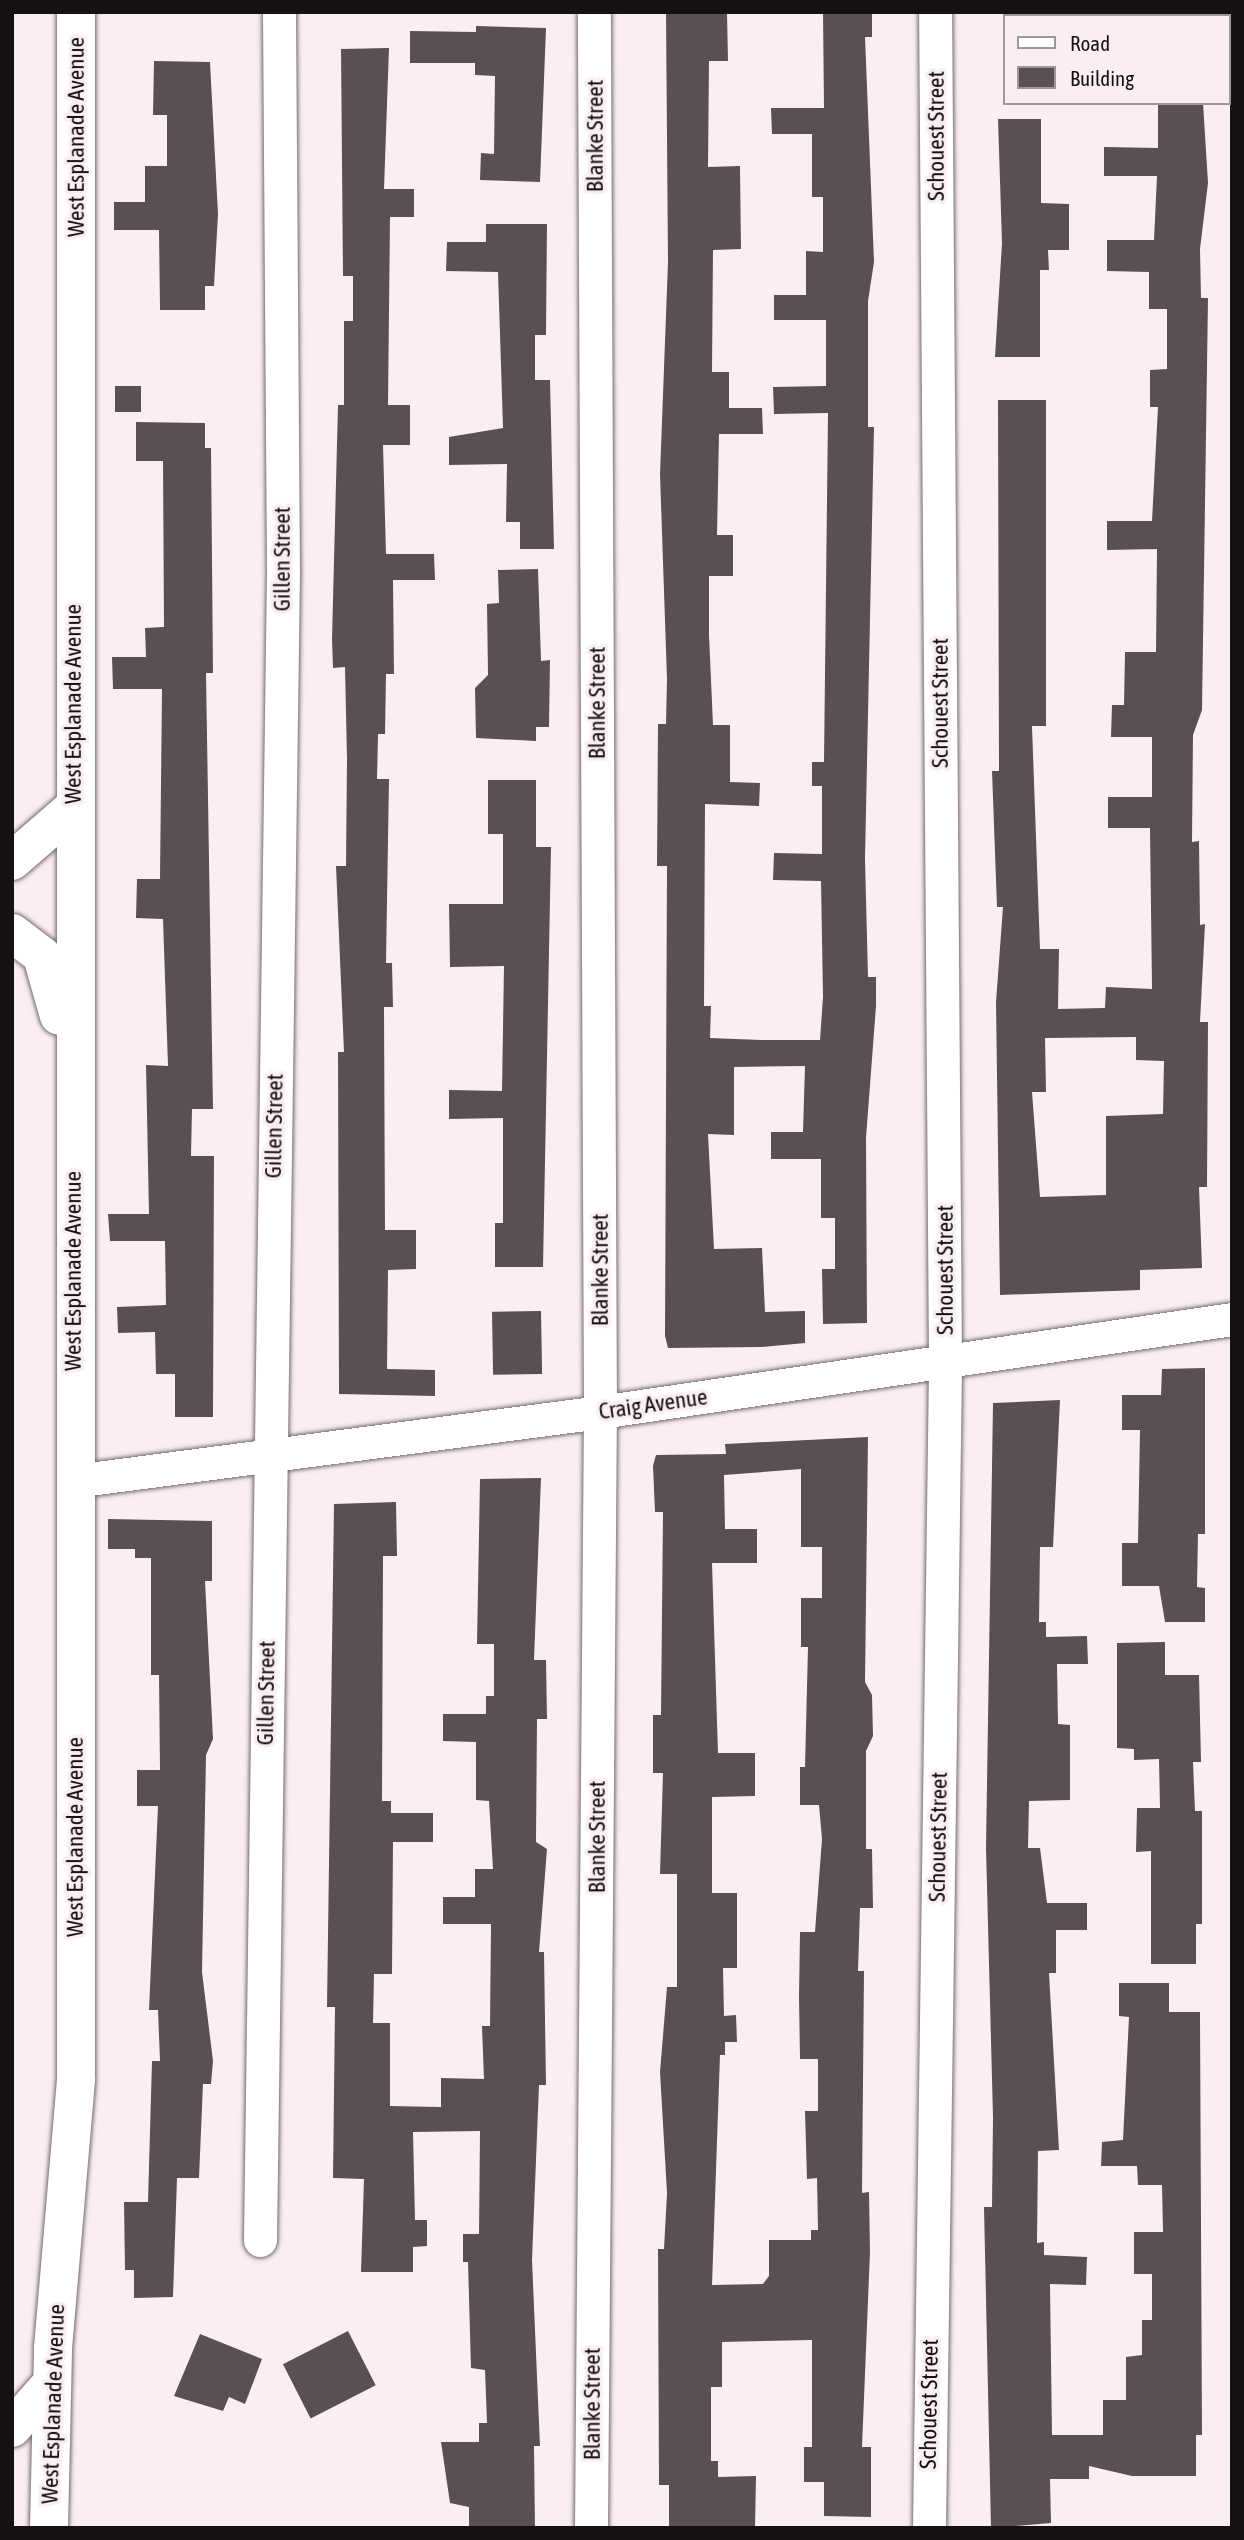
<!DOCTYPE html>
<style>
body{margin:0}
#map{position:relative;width:1244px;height:2540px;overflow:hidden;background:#faeef3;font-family:"Asap Condensed",sans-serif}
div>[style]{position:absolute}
.building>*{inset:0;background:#595054;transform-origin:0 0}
.roads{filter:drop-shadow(0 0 2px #746a6f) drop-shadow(0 0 2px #746a6f)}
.street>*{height:33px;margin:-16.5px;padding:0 16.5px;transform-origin:16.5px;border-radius:16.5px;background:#fff}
.secondary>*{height:38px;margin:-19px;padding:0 19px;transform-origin:19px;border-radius:19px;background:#fff}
span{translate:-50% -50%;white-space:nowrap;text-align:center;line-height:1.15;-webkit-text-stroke:7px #faeef3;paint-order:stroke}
.street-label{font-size:23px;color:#151113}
.frame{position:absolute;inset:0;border:14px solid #151113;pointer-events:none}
.legend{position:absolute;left:1003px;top:14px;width:228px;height:91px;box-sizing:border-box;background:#faeef3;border:2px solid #9e9699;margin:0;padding:9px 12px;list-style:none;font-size:21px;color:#151113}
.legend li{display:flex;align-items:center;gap:14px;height:35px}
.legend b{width:35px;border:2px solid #9e9699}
</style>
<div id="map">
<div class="building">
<i style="clip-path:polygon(666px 12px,727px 12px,728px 61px,709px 61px,708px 167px,740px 166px,741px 249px,713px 250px,712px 372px,729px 372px,729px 408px,762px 408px,763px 434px,719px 434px,717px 535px,733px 535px,733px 576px,709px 576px,709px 635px,713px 725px,730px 725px,730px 782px,760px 783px,759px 806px,705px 804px,704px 1006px,711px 1006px,710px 1038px,761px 1040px,820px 1040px,823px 997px,821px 881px,773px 880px,774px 853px,822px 854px,822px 786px,812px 786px,812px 762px,824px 762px,828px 413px,774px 414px,773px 387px,826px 386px,826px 320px,774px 320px,774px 295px,806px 295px,806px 251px,823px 252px,823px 197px,812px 197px,812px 134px,772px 134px,771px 108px,824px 108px,823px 12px,872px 12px,872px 37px,865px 37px,874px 262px,868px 301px,868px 427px,874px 427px,865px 859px,868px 977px,876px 977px,876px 1006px,866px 1138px,867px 1323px,823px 1324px,822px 1269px,835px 1269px,835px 1218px,821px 1218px,821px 1159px,771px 1159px,771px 1132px,803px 1132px,805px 1066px,734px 1067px,734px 1135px,708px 1134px,714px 1249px,762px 1248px,765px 1312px,805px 1311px,805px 1343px,761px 1347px,668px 1348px,665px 1336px,667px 866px,657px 866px,658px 724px,666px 724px,667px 679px,660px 474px,668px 262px)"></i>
<i style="clip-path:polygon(476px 26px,546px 28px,540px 182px,480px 180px,481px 153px,494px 154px,495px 76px,475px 75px,475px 63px,410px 63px,410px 31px,476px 32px)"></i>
<i style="clip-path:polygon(389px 48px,384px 189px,414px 189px,414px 217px,390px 217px,388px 405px,410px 405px,410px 445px,383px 445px,386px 554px,434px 554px,435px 580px,393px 580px,394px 674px,386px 674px,385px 734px,378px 734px,377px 779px,389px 779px,386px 963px,392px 963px,393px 1007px,384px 1007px,385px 1230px,416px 1230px,416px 1269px,388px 1270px,387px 1369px,435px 1370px,435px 1396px,339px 1394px,338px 1052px,344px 1052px,336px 866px,346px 866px,347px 760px,345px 667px,333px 668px,332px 639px,338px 405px,344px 405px,344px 321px,353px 321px,353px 276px,343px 276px,341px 49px)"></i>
<i style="clip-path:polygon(154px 61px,210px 62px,218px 214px,214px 286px,205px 286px,205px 310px,160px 310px,159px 230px,114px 230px,114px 202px,145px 202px,145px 166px,167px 166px,167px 115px,153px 115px)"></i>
<i style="clip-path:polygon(evenodd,1158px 103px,1203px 103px,1208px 183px,1200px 249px,1201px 298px,1208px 298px,1202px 710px,1193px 735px,1192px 842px,1199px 841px,1200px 925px,1205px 924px,1200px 1022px,1208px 1022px,1207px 1187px,1199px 1187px,1202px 1268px,1140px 1270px,1140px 1290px,1000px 1295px,996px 1002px,1003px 907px,997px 907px,992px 771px,999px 771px,998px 400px,1046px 400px,1046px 726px,1032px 726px,1040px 949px,1059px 949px,1058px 1009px,1105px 1008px,1106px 987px,1152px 989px,1150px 828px,1108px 828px,1108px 797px,1152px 797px,1152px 737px,1111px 737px,1112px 705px,1124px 705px,1125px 652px,1156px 652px,1157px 549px,1107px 550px,1107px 521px,1152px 521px,1158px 407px,1150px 407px,1150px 370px,1167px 369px,1167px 309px,1149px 309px,1149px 272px,1107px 271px,1107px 240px,1154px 240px,1157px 176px,1104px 176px,1104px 147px,1158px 148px,1158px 103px,1136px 1037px,1136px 1060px,1164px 1061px,1163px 1114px,1106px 1116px,1106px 1195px,1040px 1197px,1032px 1092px,1046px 1092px,1045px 1038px,1136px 1037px)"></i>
<i style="clip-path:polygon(998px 119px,1041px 119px,1041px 203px,1069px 204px,1069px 250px,1048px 250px,1049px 270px,1040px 270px,1040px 357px,995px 357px,1002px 243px)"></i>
<i style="clip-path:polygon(486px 224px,547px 224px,546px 335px,535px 335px,535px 380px,550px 380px,554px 549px,520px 549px,520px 522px,506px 522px,507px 464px,449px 465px,449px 437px,503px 428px,498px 272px,446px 271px,447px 242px,486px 242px)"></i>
<i style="left:115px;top:386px;width:26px;height:26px"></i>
<i style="clip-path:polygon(136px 422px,205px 423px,205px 448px,211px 448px,213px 673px,206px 673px,213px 1109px,192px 1109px,191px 1156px,214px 1156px,213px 1417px,175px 1417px,175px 1374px,156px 1374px,155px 1332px,118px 1333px,117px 1307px,166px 1305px,165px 1241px,110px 1241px,108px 1214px,149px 1214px,146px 1065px,168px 1066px,163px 919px,136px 918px,137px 879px,160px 879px,162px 689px,113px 689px,112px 657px,146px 657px,145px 628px,164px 627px,163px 461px,136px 461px)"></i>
<i style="clip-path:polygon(538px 569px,541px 661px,550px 660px,549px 727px,536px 727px,536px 741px,476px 738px,475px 688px,488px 675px,487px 604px,499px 603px,498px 570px)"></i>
<i style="clip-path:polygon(488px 780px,536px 780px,536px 847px,551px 847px,543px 1267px,495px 1267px,495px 1223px,503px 1223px,503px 1118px,449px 1119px,449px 1090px,502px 1091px,504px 966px,450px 967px,449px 904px,503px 904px,503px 834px,488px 834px)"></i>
<i style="left:541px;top:1311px;width:63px;height:49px;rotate:89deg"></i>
<i style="clip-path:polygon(1205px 1368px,1205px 1534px,1198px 1534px,1197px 1587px,1205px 1588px,1205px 1622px,1165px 1622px,1159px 1586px,1122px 1586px,1122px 1543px,1138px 1543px,1140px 1430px,1122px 1430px,1122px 1395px,1161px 1395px,1162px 1369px)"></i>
<i style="clip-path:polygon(1060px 1400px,1053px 1547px,1040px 1547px,1039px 1622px,1046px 1622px,1046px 1637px,1087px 1636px,1088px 1664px,1057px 1664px,1058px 1724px,1070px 1725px,1070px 1800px,1029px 1801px,1028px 1848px,1040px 1848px,1047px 1903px,1087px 1903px,1087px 1930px,1056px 1930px,1056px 1973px,1049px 1973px,1059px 2150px,1038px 2151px,1037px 2243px,1044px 2242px,1044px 2255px,1087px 2257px,1086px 2285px,1050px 2284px,1052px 2435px,1103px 2435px,1103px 2400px,1126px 2400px,1126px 2357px,1142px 2355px,1142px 2320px,1152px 2320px,1152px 2274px,1134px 2274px,1134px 2232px,1163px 2232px,1162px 2185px,1138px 2185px,1137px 2166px,1101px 2166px,1102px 2142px,1123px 2140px,1129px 2017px,1119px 2016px,1119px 1983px,1169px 1983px,1169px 2012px,1200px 2012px,1202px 2435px,1196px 2435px,1196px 2476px,1132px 2476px,1089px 2466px,1089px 2479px,1050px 2479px,1051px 2523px,991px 2528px,984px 2207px,992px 2207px,993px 2117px,986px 1848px,993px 1403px)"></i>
<i style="clip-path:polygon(evenodd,868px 1437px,865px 1682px,872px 1695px,873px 1736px,866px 1751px,866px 1849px,872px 1849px,873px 1908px,860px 1908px,858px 1971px,864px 1971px,862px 2193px,869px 2192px,870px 2252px,862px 2447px,871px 2447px,871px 2517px,824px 2516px,824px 2482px,804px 2482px,804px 2447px,812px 2447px,812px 2340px,722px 2342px,722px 2387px,711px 2387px,711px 2461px,718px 2461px,718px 2477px,756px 2476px,755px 2528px,669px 2528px,669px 2485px,659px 2485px,658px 2249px,664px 2249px,667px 2193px,660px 2072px,667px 1987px,677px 1987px,677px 1874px,660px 1874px,663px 1773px,653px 1773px,653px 1715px,661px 1715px,663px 1512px,655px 1512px,653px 1466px,656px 1455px,726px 1454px,725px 1444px,868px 1437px,801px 1469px,801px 1547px,822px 1547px,822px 1598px,801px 1598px,801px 1647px,808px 1647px,805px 1767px,800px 1767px,800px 1805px,819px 1805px,822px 1839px,815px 1932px,800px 1932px,799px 1997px,800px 2059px,818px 2059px,818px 2111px,805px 2111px,807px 2179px,817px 2178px,818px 2230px,811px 2230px,811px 2240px,769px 2240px,769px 2276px,763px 2284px,712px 2285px,720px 2055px,725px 2055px,725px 2042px,737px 2042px,736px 2015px,724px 2016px,723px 1968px,737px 1968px,737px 1893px,712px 1893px,712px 1797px,755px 1796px,755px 1753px,718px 1753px,712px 1563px,757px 1563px,757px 1529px,725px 1529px,724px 1475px,801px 1469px)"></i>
<i style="clip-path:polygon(541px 1478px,534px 1660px,546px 1660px,547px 1719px,537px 1719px,536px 1842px,547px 1849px,539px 1952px,544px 1952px,546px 2085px,539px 2085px,532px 2260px,540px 2446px,534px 2446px,535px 2528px,469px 2528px,469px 2507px,450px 2503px,441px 2442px,479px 2442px,479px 2423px,487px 2423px,485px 2370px,471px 2368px,468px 2262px,463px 2262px,463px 2234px,479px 2234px,480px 2131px,413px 2132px,415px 2220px,427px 2220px,427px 2246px,413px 2247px,413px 2272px,361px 2272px,364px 2179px,333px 2178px,335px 2007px,327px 2007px,334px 1504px,396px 1502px,397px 1556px,383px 1556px,382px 1801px,391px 1801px,391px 1813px,433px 1813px,433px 1842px,393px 1842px,392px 1974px,374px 1974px,373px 2023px,390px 2023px,390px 2106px,441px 2107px,441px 2078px,484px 2079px,482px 2026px,490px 2026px,491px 1924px,443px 1924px,443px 1897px,475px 1897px,475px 1869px,493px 1869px,489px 1801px,476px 1800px,476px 1742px,443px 1741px,443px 1714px,486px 1714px,486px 1696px,494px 1696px,494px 1644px,477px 1644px,480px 1479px)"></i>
<i style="clip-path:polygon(108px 1519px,212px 1521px,212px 1581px,205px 1581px,213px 1739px,206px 1755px,202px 1972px,213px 2061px,211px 2084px,203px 2084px,199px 2178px,177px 2178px,173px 2297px,134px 2298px,134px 2270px,125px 2270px,124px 2202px,148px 2202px,152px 2061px,160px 2061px,158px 2010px,149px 2010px,158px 1806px,137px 1806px,137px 1770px,160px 1770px,159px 1675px,151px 1675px,151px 1558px,135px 1558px,135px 1549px,108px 1549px)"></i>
<i style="clip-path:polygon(1165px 1642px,1165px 1675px,1199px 1675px,1201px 1762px,1193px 1762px,1195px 1811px,1202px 1811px,1202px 1924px,1196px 1924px,1196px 1964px,1151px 1964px,1151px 1851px,1136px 1852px,1137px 1808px,1160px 1808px,1159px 1759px,1134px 1760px,1134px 1749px,1117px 1748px,1117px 1643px)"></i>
<i style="left:348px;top:2331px;width:61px;height:73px;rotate:63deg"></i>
<i style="clip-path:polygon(200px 2334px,262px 2359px,245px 2404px,229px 2397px,223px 2411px,174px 2396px)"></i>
</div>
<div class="roads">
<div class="street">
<i style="left:74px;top:1481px;width:531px;rotate:-7.47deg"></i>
<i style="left:600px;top:1412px;width:639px;rotate:-8.37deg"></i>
<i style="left:260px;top:2240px;width:1668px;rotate:-89.21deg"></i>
<i style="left:283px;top:572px;width:560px;rotate:-90.41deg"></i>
<i style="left:591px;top:2528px;width:1116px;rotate:-89.54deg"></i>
<i style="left:600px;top:1412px;width:1400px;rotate:-90.25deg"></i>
<i style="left:929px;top:2528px;width:1166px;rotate:-89.21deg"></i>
<i style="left:945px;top:1362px;width:1350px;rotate:-90.42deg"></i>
</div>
<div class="secondary">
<i style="left:12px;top:861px;width:79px;rotate:-40.9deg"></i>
<i style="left:12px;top:933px;width:38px;rotate:37deg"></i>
<i style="left:42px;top:956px;width:62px;rotate:74.2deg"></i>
<i style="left:12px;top:2428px;width:60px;rotate:-48.4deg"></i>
<i style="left:49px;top:2528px;width:180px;rotate:-88.7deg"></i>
<i style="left:53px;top:2348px;width:270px;rotate:-85.1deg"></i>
<i style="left:76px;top:2079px;width:2067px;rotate:-90deg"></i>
</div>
</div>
<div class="street-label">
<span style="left:595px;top:136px;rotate:-90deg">Blanke Street</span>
<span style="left:936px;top:136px;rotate:-90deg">Schouest Street</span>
<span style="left:76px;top:137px;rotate:-90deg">West Esplanade Avenue</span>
<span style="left:282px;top:559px;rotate:-90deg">Gillen Street</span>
<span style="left:597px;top:703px;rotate:-90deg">Blanke Street</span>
<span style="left:940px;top:703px;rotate:-90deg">Schouest Street</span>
<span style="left:73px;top:704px;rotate:-90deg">West Esplanade Avenue</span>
<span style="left:274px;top:1126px;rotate:-89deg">Gillen Street</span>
<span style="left:600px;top:1270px;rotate:-90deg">Blanke Street</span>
<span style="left:945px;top:1270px;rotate:-90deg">Schouest Street</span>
<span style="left:73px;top:1271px;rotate:-90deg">West Esplanade Avenue</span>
<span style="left:653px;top:1404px;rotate:-8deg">Craig Avenue</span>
<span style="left:266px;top:1693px;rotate:-89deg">Gillen Street</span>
<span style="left:75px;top:1837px;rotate:-90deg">West Esplanade Avenue</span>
<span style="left:597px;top:1837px;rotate:-90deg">Blanke Street</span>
<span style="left:938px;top:1837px;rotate:-89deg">Schouest Street</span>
<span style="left:53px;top:2404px;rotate:-88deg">West Esplanade Avenue</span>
<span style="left:592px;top:2404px;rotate:-90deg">Blanke Street</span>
<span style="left:929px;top:2404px;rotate:-89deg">Schouest Street</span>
</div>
<div class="frame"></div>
<ul class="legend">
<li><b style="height:9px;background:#fff"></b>Road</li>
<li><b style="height:19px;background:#595054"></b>Building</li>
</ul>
</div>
